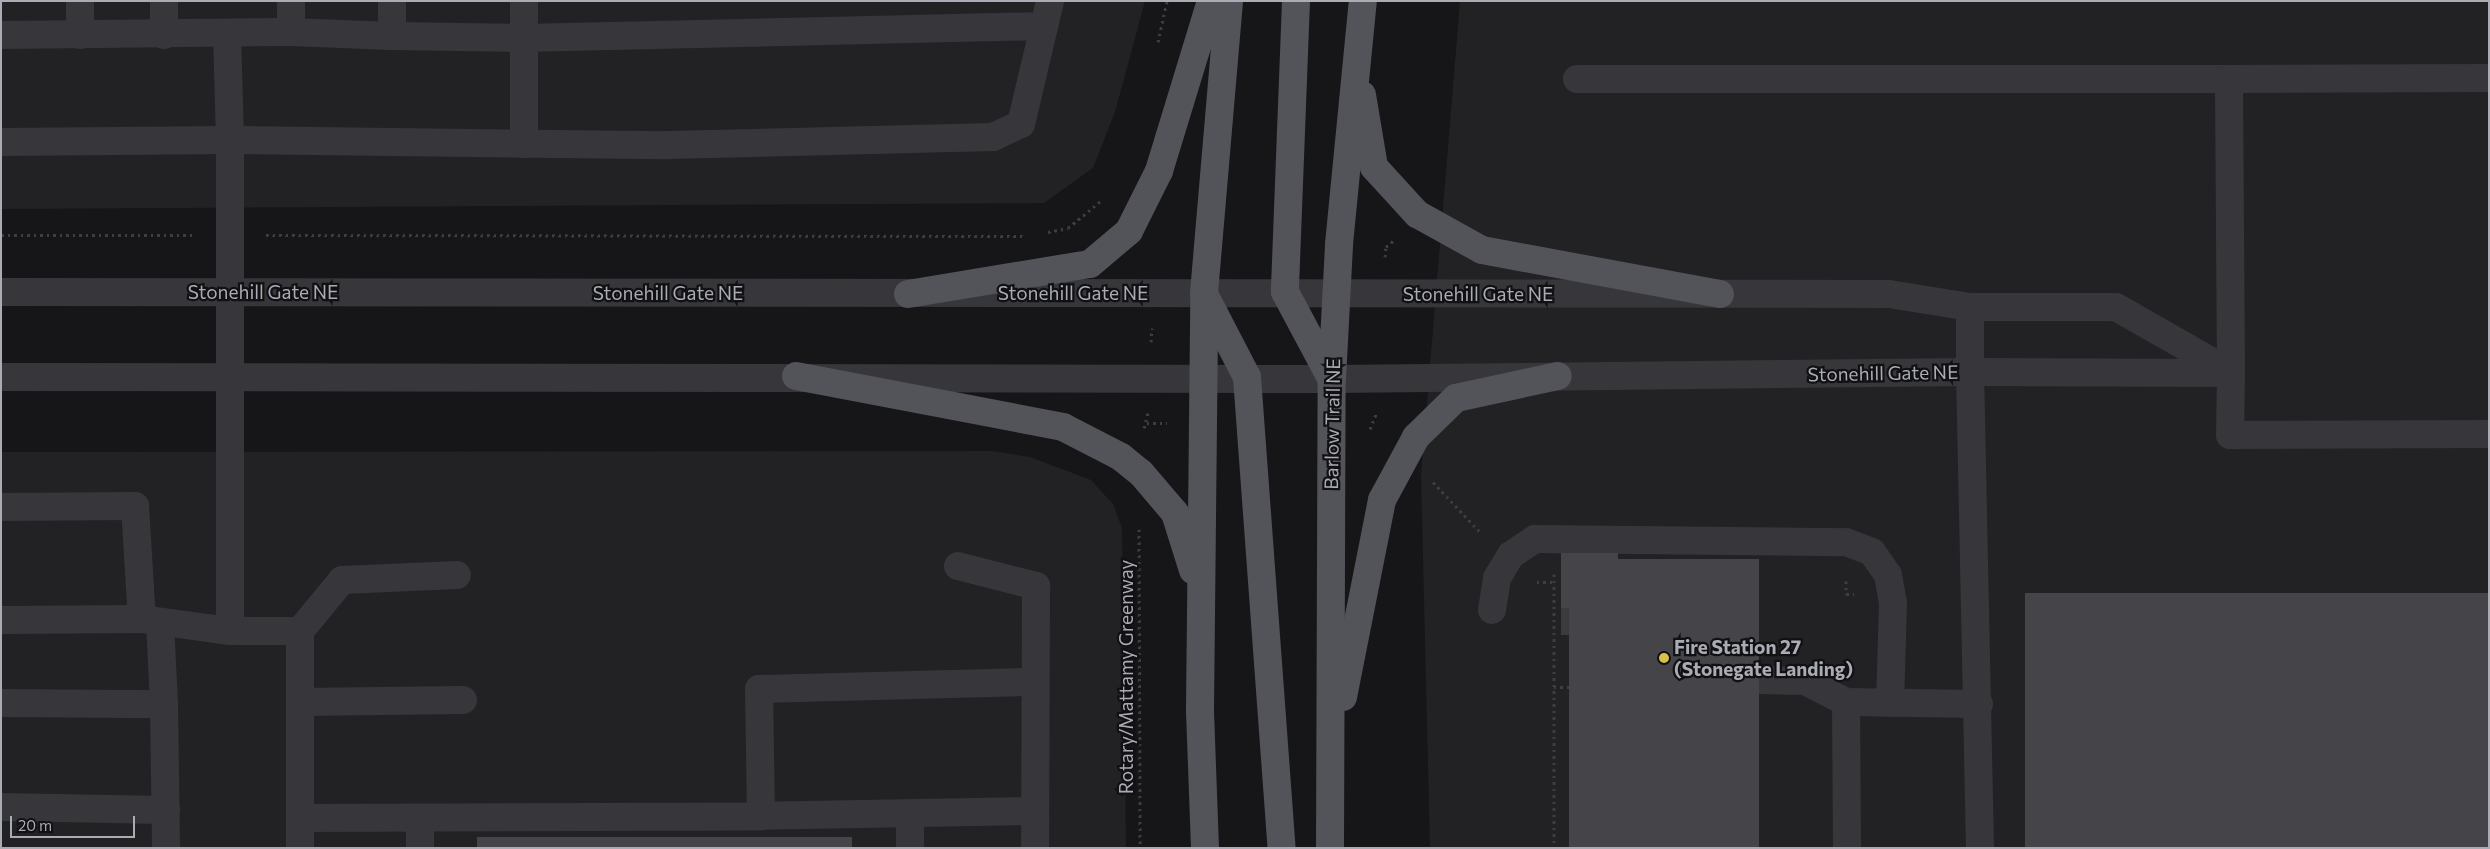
<!DOCTYPE html>
<style>
body{margin:0}
#map{position:relative;width:2490px;height:849px;overflow:hidden;background:#161517;font-family:Commissioner,sans-serif}
div>[style]{position:absolute}
.built>*{inset:0;background:#222124}
.path>*{height:3px;margin-top:-1.5px;transform-origin:0;background:repeating-linear-gradient(90deg,#3d3e42 0 2.5px,transparent 0 6.5px)}
.minor>*{height:28px;margin:-14px;padding:0 14px;transform-origin:14px;border-radius:14px;background:#37373b}
.major>*{height:28px;margin:-14px;padding:0 14px;transform-origin:14px;border-radius:14px;background:#53545a}
.wall>*{inset:0;background:#3b3b3f}
.building>*{inset:0;background:#454549;transform-origin:0 0}
.dots>*{width:14px;height:14px;translate:-50% -50%;box-sizing:border-box;border:2px solid #111012;border-radius:50%}
span{translate:-50% -50%;white-space:nowrap;text-align:center;line-height:1.15;-webkit-text-stroke:4.5px #111012;paint-order:stroke}
.street-label{font-size:19px;color:#a9abb5}
.poi-label{font-size:19px;color:#a9abb5;font-weight:700}
.left{translate:0 -50%;text-align:left}
.frame{position:absolute;inset:0;border:2px solid #a9abb5;pointer-events:none}
.scale{position:absolute;left:10px;top:816px;width:125px;height:22px;box-sizing:border-box;border:2px solid #a9abb5;border-top:0;padding-left:6px;font-size:15px;line-height:18px;white-space:nowrap;color:#a9abb5;-webkit-text-stroke:4px #111012;paint-order:stroke}
</style>
<div id="map">
<div class="built">
<i style="clip-path:polygon(1px 1px,1145px 1px,1115px 112px,1093px 168px,1044px 203px,1px 209px)"></i>
<i style="clip-path:polygon(1460px 1px,2489px 1px,2489px 848px,1430px 848px,1421px 475px)"></i>
<i style="clip-path:polygon(992px 451px,1030px 457px,1091px 480px,1113px 504px,1122px 528px,1126px 848px,1px 848px,1px 452px)"></i>
</div>
<div class="path">
<i style="left:1158px;top:42px;width:42px;rotate:-77.6deg"></i>
<i style="left:1048px;top:232px;width:20px;rotate:-11deg"></i>
<i style="left:1068px;top:228px;width:45px;rotate:-39.6deg"></i>
<i style="left:1px;top:235px;width:193px"></i>
<i style="left:266px;top:235px;width:758px;rotate:0.08deg"></i>
<i style="left:1385px;top:257px;width:10px;rotate:-84deg"></i>
<i style="left:1386px;top:247px;width:11px;rotate:-41deg"></i>
<i style="left:1151px;top:342px;width:14px;rotate:-86deg"></i>
<i style="left:1147px;top:423px;width:20px"></i>
<i style="left:1144px;top:428px;width:16px;rotate:-75deg"></i>
<i style="left:1370px;top:429px;width:16px;rotate:-68deg"></i>
<i style="left:1433px;top:482px;width:71px;rotate:46.7deg"></i>
<i style="left:1139px;top:529px;width:319px;rotate:89.8deg"></i>
<i style="left:1554px;top:574px;width:274px;rotate:90deg"></i>
<i style="left:1846px;top:581px;width:13px;rotate:90deg"></i>
<i style="left:1846px;top:594px;width:8px"></i>
<i style="left:1537px;top:582px;width:17px"></i>
<i style="left:1554px;top:687px;width:15px"></i>
</div>
<div class="minor">
<i style="left:392px;top:1px;width:35px;rotate:90deg"></i>
<i style="left:392px;top:36px;width:131px;rotate:0.9deg"></i>
<i style="left:523px;top:38px;width:521px;rotate:-1.32deg"></i>
<i style="left:524px;top:1px;width:143px;rotate:90deg"></i>
<i style="left:291px;top:32px;width:101px;rotate:2.3deg"></i>
<i style="left:1px;top:35px;width:290px;rotate:-0.6deg"></i>
<i style="left:291px;top:32px;width:31px;rotate:-90deg"></i>
<i style="left:80px;top:35px;width:34px;rotate:-90deg"></i>
<i style="left:164px;top:35px;width:34px;rotate:-90deg"></i>
<i style="left:1577px;top:79px;width:652px"></i>
<i style="left:1px;top:142px;width:229px;rotate:-0.5deg"></i>
<i style="left:230px;top:140px;width:105px;rotate:-91.6deg"></i>
<i style="left:1px;top:292px;width:1888px;rotate:0.06deg"></i>
<i style="left:1889px;top:294px;width:82px;rotate:9.1deg"></i>
<i style="left:1970px;top:307px;width:65px;rotate:90deg"></i>
<i style="left:1970px;top:372px;width:638px;rotate:179.37deg"></i>
<i style="left:1332px;top:379px;width:1331px;rotate:-179.91deg"></i>
<i style="left:1970px;top:307px;width:146px"></i>
<i style="left:2116px;top:307px;width:131px;rotate:29.7deg"></i>
<i style="left:2231px;top:373px;width:294px;rotate:-90.4deg"></i>
<i style="left:2229px;top:79px;width:260px;rotate:-0.2deg"></i>
<i style="left:1px;top:507px;width:134px;rotate:-0.4deg"></i>
<i style="left:135px;top:506px;width:113px;rotate:86.5deg"></i>
<i style="left:958px;top:566px;width:81px;rotate:14.4deg"></i>
<i style="left:1036px;top:586px;width:262px;rotate:90.2deg"></i>
<i style="left:1492px;top:610px;width:32px;rotate:-81deg"></i>
<i style="left:1497px;top:578px;width:27px;rotate:-59deg"></i>
<i style="left:1511px;top:555px;width:29px;rotate:-34deg"></i>
<i style="left:1535px;top:539px;width:311px;rotate:0.6deg"></i>
<i style="left:1846px;top:542px;width:28px;rotate:21deg"></i>
<i style="left:1872px;top:552px;width:28px;rotate:55deg"></i>
<i style="left:1888px;top:575px;width:28px;rotate:80deg"></i>
<i style="left:1893px;top:603px;width:100px;rotate:91.7deg"></i>
<i style="left:1px;top:620px;width:141px;rotate:-0.4deg"></i>
<i style="left:142px;top:619px;width:89px;rotate:7.8deg"></i>
<i style="left:160px;top:622px;width:82px;rotate:87.2deg"></i>
<i style="left:300px;top:631px;width:66px;rotate:-50.5deg"></i>
<i style="left:342px;top:580px;width:115px;rotate:-2.5deg"></i>
<i style="left:1759px;top:680px;width:46px;rotate:1.2deg"></i>
<i style="left:1805px;top:681px;width:46px;rotate:27.1deg"></i>
<i style="left:1846px;top:702px;width:133px;rotate:0.9deg"></i>
<i style="left:300px;top:702px;width:163px;rotate:-0.7deg"></i>
<i style="left:1846px;top:702px;width:146px;rotate:89.6deg"></i>
<i style="left:1px;top:703px;width:163px;rotate:0.4deg"></i>
<i style="left:164px;top:704px;width:144px;rotate:89.2deg"></i>
<i style="left:1px;top:807px;width:165px;rotate:1deg"></i>
<i style="left:1035px;top:811px;width:274px;rotate:179deg"></i>
<i style="left:761px;top:816px;width:127px;rotate:-90.9deg"></i>
<i style="left:759px;top:689px;width:276px;rotate:-1.5deg"></i>
<i style="left:910px;top:814px;width:34px;rotate:90deg"></i>
<i style="left:300px;top:818px;width:461px;rotate:-0.2deg"></i>
<i style="left:420px;top:818px;width:30px;rotate:90deg"></i>
<i style="left:300px;top:848px;width:217px;rotate:-90deg"></i>
<i style="left:300px;top:631px;width:70px;rotate:180deg"></i>
<i style="left:230px;top:631px;width:491px;rotate:-90deg"></i>
<i style="left:230px;top:140px;width:438px;rotate:0.7deg"></i>
<i style="left:668px;top:145px;width:325px;rotate:-1.4deg"></i>
<i style="left:993px;top:137px;width:31px;rotate:-25deg"></i>
<i style="left:1021px;top:124px;width:126px;rotate:-76.7deg"></i>
<i style="left:1980px;top:848px;width:476px;rotate:-91.2deg"></i>
<i style="left:1970px;top:372px;width:261px;rotate:0.2deg"></i>
<i style="left:2231px;top:373px;width:62px;rotate:90.9deg"></i>
<i style="left:2230px;top:435px;width:259px;rotate:-0.2deg"></i>
</div>
<div class="major">
<i style="left:1296px;top:1px;width:291px;rotate:92.2deg"></i>
<i style="left:1285px;top:292px;width:98px;rotate:61.9deg"></i>
<i style="left:1362px;top:95px;width:73px;rotate:80.5deg"></i>
<i style="left:1374px;top:167px;width:64px;rotate:47.5deg"></i>
<i style="left:1417px;top:214px;width:74px;rotate:29deg"></i>
<i style="left:1482px;top:250px;width:242px;rotate:10.5deg"></i>
<i style="left:908px;top:294px;width:184px;rotate:-9.4deg"></i>
<i style="left:1090px;top:264px;width:51px;rotate:-40.2deg"></i>
<i style="left:1129px;top:231px;width:67px;rotate:-63.4deg"></i>
<i style="left:1159px;top:171px;width:178px;rotate:-73deg"></i>
<i style="left:1205px;top:296px;width:91px;rotate:62.6deg"></i>
<i style="left:1247px;top:377px;width:472px;rotate:85.8deg"></i>
<i style="left:796px;top:376px;width:272px;rotate:10.8deg"></i>
<i style="left:1063px;top:427px;width:65px;rotate:27.3deg"></i>
<i style="left:1121px;top:457px;width:26px;rotate:39deg"></i>
<i style="left:1141px;top:473px;width:52px;rotate:49.6deg"></i>
<i style="left:1175px;top:513px;width:60px;rotate:72.5deg"></i>
<i style="left:1343px;top:697px;width:201px;rotate:-78.8deg"></i>
<i style="left:1382px;top:500px;width:72px;rotate:-61.6deg"></i>
<i style="left:1416px;top:437px;width:56px;rotate:-44.3deg"></i>
<i style="left:1456px;top:398px;width:104px;rotate:-12.2deg"></i>
<i style="left:1205px;top:848px;width:139px;rotate:-92.1deg"></i>
<i style="left:1200px;top:709px;width:416px;rotate:-89.4deg"></i>
<i style="left:1204px;top:293px;width:293px;rotate:-85.1deg"></i>
<i style="left:1330px;top:848px;width:469px;rotate:-89.8deg"></i>
<i style="left:1332px;top:379px;width:135px;rotate:-87deg"></i>
<i style="left:1339px;top:244px;width:244px;rotate:-84.4deg"></i>
</div>
<div class="wall">
<i style="clip-path:polygon(1561px 553px,1618px 553px,1569px 635px,1561px 635px)"></i>
</div>
<div class="building">
<i style="clip-path:polygon(1561px 553px,1618px 553px,1618px 559px,1759px 559px,1759px 848px,1569px 848px,1569px 608px,1561px 608px)"></i>
<i style="left:2489px;top:593px;width:255px;height:464px;rotate:90deg"></i>
<i style="left:477px;top:837px;width:375px;height:11px"></i>
</div>
<div class="dots">
<i style="left:1664px;top:658px;background:#dac14a"></i>
</div>
<div class="street-label">
<span style="left:263px;top:292px">Stonehill Gate NE</span>
<span style="left:668px;top:293px">Stonehill Gate NE</span>
<span style="left:1073px;top:293px">Stonehill Gate NE</span>
<span style="left:1478px;top:294px">Stonehill Gate NE</span>
<span style="left:1883px;top:373px;rotate:-1deg">Stonehill Gate NE</span>
<span style="left:1332px;top:424px;rotate:-89deg">Barlow Trail NE</span>
<span style="left:1126px;top:677px;rotate:-90deg">Rotary/Mattamy Greenway</span>
</div>
<div class="poi-label">
<span class="left" style="left:1674px;top:658px">Fire Station 27<br>(Stonegate Landing)</span>
</div>
<div class="frame"></div>
<div class="scale">20 m</div>
</div>
